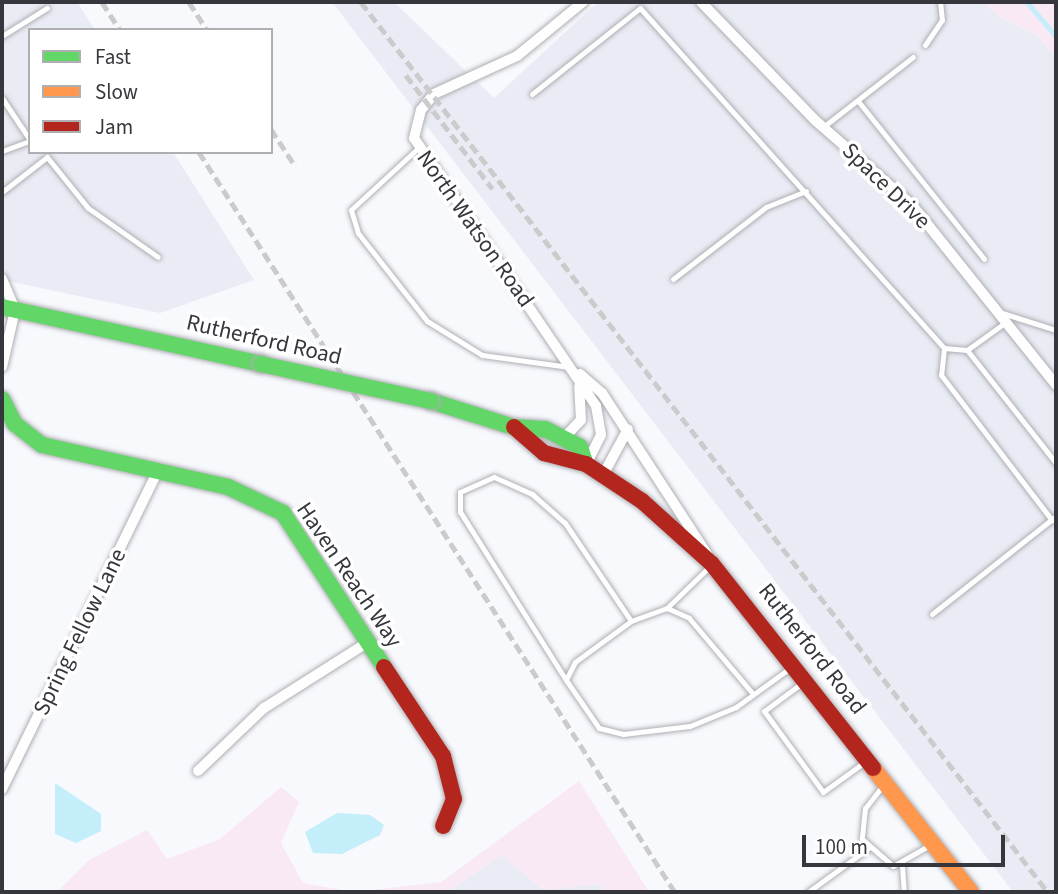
<!DOCTYPE html>
<style>
body{margin:0}
#map{position:relative;width:1058px;height:894px;overflow:hidden;background:#f8f9fd;font-family:"Source Sans 3",sans-serif}
div>[style]{position:absolute}
.built>*{inset:0;background:#eaecf5}
.green>*{inset:0;background:#f9e9f5}
.water>*{inset:0;background:#c4eef9}
.stream>*{height:4.5px;margin:-2.25px;padding:0 2.25px;transform-origin:2.25px;border-radius:2.25px;background:#c4eef9}
.roads{filter:drop-shadow(0 0 2px #aeafb3) drop-shadow(0 0 2px #aeafb3)}
.lane>*{height:5px;margin:-2.5px;padding:0 2.5px;transform-origin:2.5px;border-radius:2.5px;background:#fefeff}
.street>*{height:10px;margin:-5px;padding:0 5px;transform-origin:5px;border-radius:5px;background:#fefeff}
.fast>*{height:16px;margin:-8px;padding:0 8px;transform-origin:8px;border-radius:8px;background:#63d668}
.slow>*{height:16px;margin:-8px;padding:0 8px;transform-origin:8px;border-radius:8px;background:#ff974d}
.jam>*{height:16px;margin:-8px;padding:0 8px;transform-origin:8px;border-radius:8px;background:#b3261e}
.rail>*{height:4.5px;margin-top:-2.25px;transform-origin:0;background:repeating-linear-gradient(90deg,#cbcbcc 0 10px,transparent 0 15px)}
.bridges{filter:drop-shadow(0 0 2px #aeafb3) drop-shadow(0 0 2px #aeafb3)}
.fast-bridge>*{height:16px;margin:-8px;padding:0 8px;transform-origin:8px;border-radius:8px;background:#63d668}
span{translate:-50% -50%;white-space:nowrap;text-align:center;line-height:1.15;-webkit-text-stroke:7px #fff;paint-order:stroke}
.street-label{font-size:23px;color:#36373c}
.frame{position:absolute;inset:0;border:4px solid #36373c;pointer-events:none}
.legend{position:absolute;left:28px;top:28px;width:245px;height:126px;box-sizing:border-box;background:#fff;border:2px solid #afafb1;margin:0;padding:9px 12px;list-style:none;font-size:21px;color:#36373c}
.legend li{display:flex;align-items:center;gap:14px;height:35px}
.legend b{width:35px;border:2px solid #afafb1}
.scale{position:absolute;left:802px;top:835px;width:203px;height:32px;box-sizing:border-box;border:4px solid #36373c;border-top:0;padding-left:9px;font-size:21px;line-height:24px;white-space:nowrap;color:#36373c;-webkit-text-stroke:5px #fff;paint-order:stroke}
</style>
<div id="map">
<div class="built">
<i style="clip-path:polygon(2px 2px,77px 2px,95px 30px,30px 30px,30px 152px,173px 152px,254px 280px,160px 313px,2px 280px)"></i>
<i style="clip-path:polygon(332px 2px,394px 2px,494px 98px,598px 2px,984px 2px,1000px 17px,1038px 36px,1056px 58px,1056px 892px,1013px 892px)"></i>
<i style="clip-path:polygon(502px 855px,543px 889px,601px 884px,605px 892px,447px 892px)"></i>
</div>
<div class="green">
<i style="clip-path:polygon(984px 2px,1056px 2px,1056px 58px,1038px 36px,1000px 17px)"></i>
<i style="clip-path:polygon(579px 781px,649px 892px,605px 892px,601px 884px,543px 890px,502px 855px,447px 892px,57px 892px,89px 860px,147px 830px,167px 859px,220px 839px,281px 787px,299px 802px,281px 843px,303px 883px,354px 892px,441px 882px)"></i>
</div>
<div class="water">
<i style="clip-path:polygon(55px 783px,101px 814px,101px 831px,76px 843px,55px 834px)"></i>
<i style="clip-path:polygon(337px 813px,370px 815px,384px 825px,380px 835px,342px 854px,313px 853px,305px 832px)"></i>
</div>
<div class="stream">
<i style="left:1027px;top:2px;width:45px;rotate:49.5deg"></i>
</div>
<div class="roads">
<div class="lane">
<i style="left:2px;top:36px;width:53px;rotate:-31.9deg"></i>
<i style="left:925px;top:45px;width:30px;rotate:-56deg"></i>
<i style="left:942px;top:20px;width:18px;rotate:-96deg"></i>
<i style="left:532px;top:94px;width:138px;rotate:-38.5deg"></i>
<i style="left:640px;top:8px;width:456px;rotate:48.2deg"></i>
<i style="left:944px;top:348px;width:23px;rotate:5deg"></i>
<i style="left:967px;top:350px;width:48px;rotate:-35.7deg"></i>
<i style="left:2px;top:98px;width:50px;rotate:56.3deg"></i>
<i style="left:858px;top:101px;width:202px;rotate:51.4deg"></i>
<i style="left:823px;top:127px;width:114px;rotate:-37.9deg"></i>
<i style="left:417px;top:149px;width:90px;rotate:137.3deg"></i>
<i style="left:351px;top:210px;width:24px;rotate:73deg"></i>
<i style="left:358px;top:233px;width:112px;rotate:51.9deg"></i>
<i style="left:427px;top:321px;width:65px;rotate:31.7deg"></i>
<i style="left:482px;top:355px;width:88px;rotate:7.9deg"></i>
<i style="left:2px;top:151px;width:30px;rotate:-20deg"></i>
<i style="left:2px;top:192px;width:57px;rotate:-37.9deg"></i>
<i style="left:47px;top:157px;width:65px;rotate:51.2deg"></i>
<i style="left:88px;top:208px;width:85px;rotate:35deg"></i>
<i style="left:673px;top:279px;width:118px;rotate:-37.7deg"></i>
<i style="left:766px;top:207px;width:43px;rotate:-21.8deg"></i>
<i style="left:999px;top:312px;width:60px;rotate:17.5deg"></i>
<i style="left:944px;top:348px;width:27px;rotate:96deg"></i>
<i style="left:941px;top:375px;width:183px;rotate:52.6deg"></i>
<i style="left:967px;top:350px;width:144px;rotate:51.8deg"></i>
<i style="left:711px;top:565px;width:62px;rotate:135.7deg"></i>
<i style="left:667px;top:608px;width:24px;rotate:24deg"></i>
<i style="left:689px;top:618px;width:99px;rotate:49.9deg"></i>
<i style="left:932px;top:614px;width:158px;rotate:-38.3deg"></i>
<i style="left:631px;top:621px;width:69px;rotate:143.8deg"></i>
<i style="left:575px;top:662px;width:20px;rotate:117deg"></i>
<i style="left:566px;top:680px;width:58px;rotate:55.5deg"></i>
<i style="left:599px;top:728px;width:25px;rotate:14deg"></i>
<i style="left:623px;top:734px;width:67px;rotate:-6.8deg"></i>
<i style="left:690px;top:726px;width:50px;rotate:-22.4deg"></i>
<i style="left:736px;top:707px;width:67px;rotate:-35.8deg"></i>
<i style="left:566px;top:680px;width:199px;rotate:-122.2deg"></i>
<i style="left:460px;top:512px;width:20px;rotate:-90deg"></i>
<i style="left:460px;top:492px;width:37px;rotate:-24deg"></i>
<i style="left:494px;top:477px;width:42px;rotate:24.1deg"></i>
<i style="left:532px;top:494px;width:44px;rotate:41.3deg"></i>
<i style="left:565px;top:523px;width:118px;rotate:56deg"></i>
<i style="left:631px;top:621px;width:38px;rotate:-20deg"></i>
<i style="left:802px;top:683px;width:47px;rotate:143.6deg"></i>
<i style="left:764px;top:711px;width:100px;rotate:53.9deg"></i>
<i style="left:823px;top:792px;width:53px;rotate:-35.8deg"></i>
<i style="left:884px;top:784px;width:31px;rotate:128deg"></i>
<i style="left:865px;top:808px;width:31px;rotate:96deg"></i>
<i style="left:862px;top:839px;width:41px;rotate:41.1deg"></i>
<i style="left:893px;top:866px;width:43px;rotate:-29.6deg"></i>
<i style="left:902px;top:866px;width:26px;rotate:86deg"></i>
<i style="left:808px;top:892px;width:77px;rotate:-36deg"></i>
</div>
<div class="street">
<i style="left:583px;top:2px;width:85px;rotate:140.7deg"></i>
<i style="left:517px;top:56px;width:91px;rotate:155.4deg"></i>
<i style="left:434px;top:94px;width:21px;rotate:129deg"></i>
<i style="left:421px;top:110px;width:29px;rotate:104deg"></i>
<i style="left:414px;top:138px;width:324px;rotate:55.8deg"></i>
<i style="left:596px;top:406px;width:29px;rotate:80deg"></i>
<i style="left:601px;top:435px;width:33px;rotate:117deg"></i>
<i style="left:701px;top:2px;width:165px;rotate:46deg"></i>
<i style="left:816px;top:121px;width:128px;rotate:41.2deg"></i>
<i style="left:912px;top:205px;width:231px;rotate:51.3deg"></i>
<i style="left:2px;top:279px;width:34px;rotate:67deg"></i>
<i style="left:15px;top:310px;width:58px;rotate:102.8deg"></i>
<i style="left:580px;top:374px;width:29px;rotate:41deg"></i>
<i style="left:602px;top:393px;width:192px;rotate:56.9deg"></i>
<i style="left:564px;top:438px;width:25px;rotate:-47deg"></i>
<i style="left:581px;top:420px;width:34px;rotate:-93deg"></i>
<i style="left:603px;top:475px;width:52px;rotate:-61.5deg"></i>
<i style="left:198px;top:771px;width:91px;rotate:-43.7deg"></i>
<i style="left:264px;top:708px;width:123px;rotate:-32.4deg"></i>
<i style="left:2px;top:789px;width:351px;rotate:-63.9deg"></i>
</div>
<div class="fast">
<i style="left:2px;top:307px;width:265px;rotate:12.4deg"></i>
<i style="left:2px;top:399px;width:28px;rotate:63deg"></i>
<i style="left:15px;top:424px;width:34px;rotate:38deg"></i>
<i style="left:42px;top:445px;width:191px;rotate:12.7deg"></i>
<i style="left:228px;top:487px;width:61px;rotate:25.3deg"></i>
<i style="left:283px;top:513px;width:184px;rotate:56.7deg"></i>
<i style="left:431px;top:401px;width:87px;rotate:17.4deg"></i>
<i style="left:514px;top:427px;width:31px;rotate:4deg"></i>
<i style="left:545px;top:429px;width:39px;rotate:27deg"></i>
<i style="left:580px;top:447px;width:18px;rotate:71deg"></i>
</div>
<div class="slow">
<i style="left:873px;top:768px;width:158px;rotate:51.7deg"></i>
</div>
<div class="jam">
<i style="left:514px;top:427px;width:40px;rotate:41deg"></i>
<i style="left:544px;top:453px;width:43px;rotate:14.7deg"></i>
<i style="left:586px;top:464px;width:67px;rotate:33.5deg"></i>
<i style="left:642px;top:501px;width:94px;rotate:42deg"></i>
<i style="left:712px;top:564px;width:260px;rotate:51.7deg"></i>
<i style="left:384px;top:667px;width:107px;rotate:56.5deg"></i>
<i style="left:443px;top:756px;width:44px;rotate:75.7deg"></i>
<i style="left:454px;top:799px;width:29px;rotate:112deg"></i>
</div>
</div>
<div class="rail">
<i style="left:102px;top:2px;width:33px;rotate:57deg"></i>
<i style="left:189px;top:2px;width:33px;rotate:57deg"></i>
<i style="left:361px;top:2px;width:1124px;rotate:52.34deg"></i>
<i style="left:406px;top:75px;width:143px;rotate:52.7deg"></i>
<i style="left:271px;top:129px;width:45px;rotate:56.7deg"></i>
<i style="left:199px;top:152px;width:880px;rotate:57.25deg"></i>
</div>
<div class="bridges">
<div class="fast-bridge">
<i style="left:261px;top:364px;width:174px;rotate:12.3deg"></i>
</div>
</div>
<div class="street-label">
<span style="left:886px;top:186px;rotate:44deg">Space Drive</span>
<span style="left:475px;top:229px;rotate:55deg">North Watson Road</span>
<span style="left:264px;top:340px;rotate:13deg">Rutherford Road</span>
<span style="left:349px;top:575px;rotate:56deg">Haven Reach Way</span>
<span style="left:80px;top:632px;rotate:-64deg">Spring Fellow Lane</span>
<span style="left:812px;top:649px;rotate:52deg">Rutherford Road</span>
</div>
<div class="frame"></div>
<ul class="legend">
<li><b style="height:9px;background:#63d668"></b>Fast</li>
<li><b style="height:9px;background:#ff974d"></b>Slow</li>
<li><b style="height:9px;background:#b3261e"></b>Jam</li>
</ul>
<div class="scale">100 m</div>
</div>
